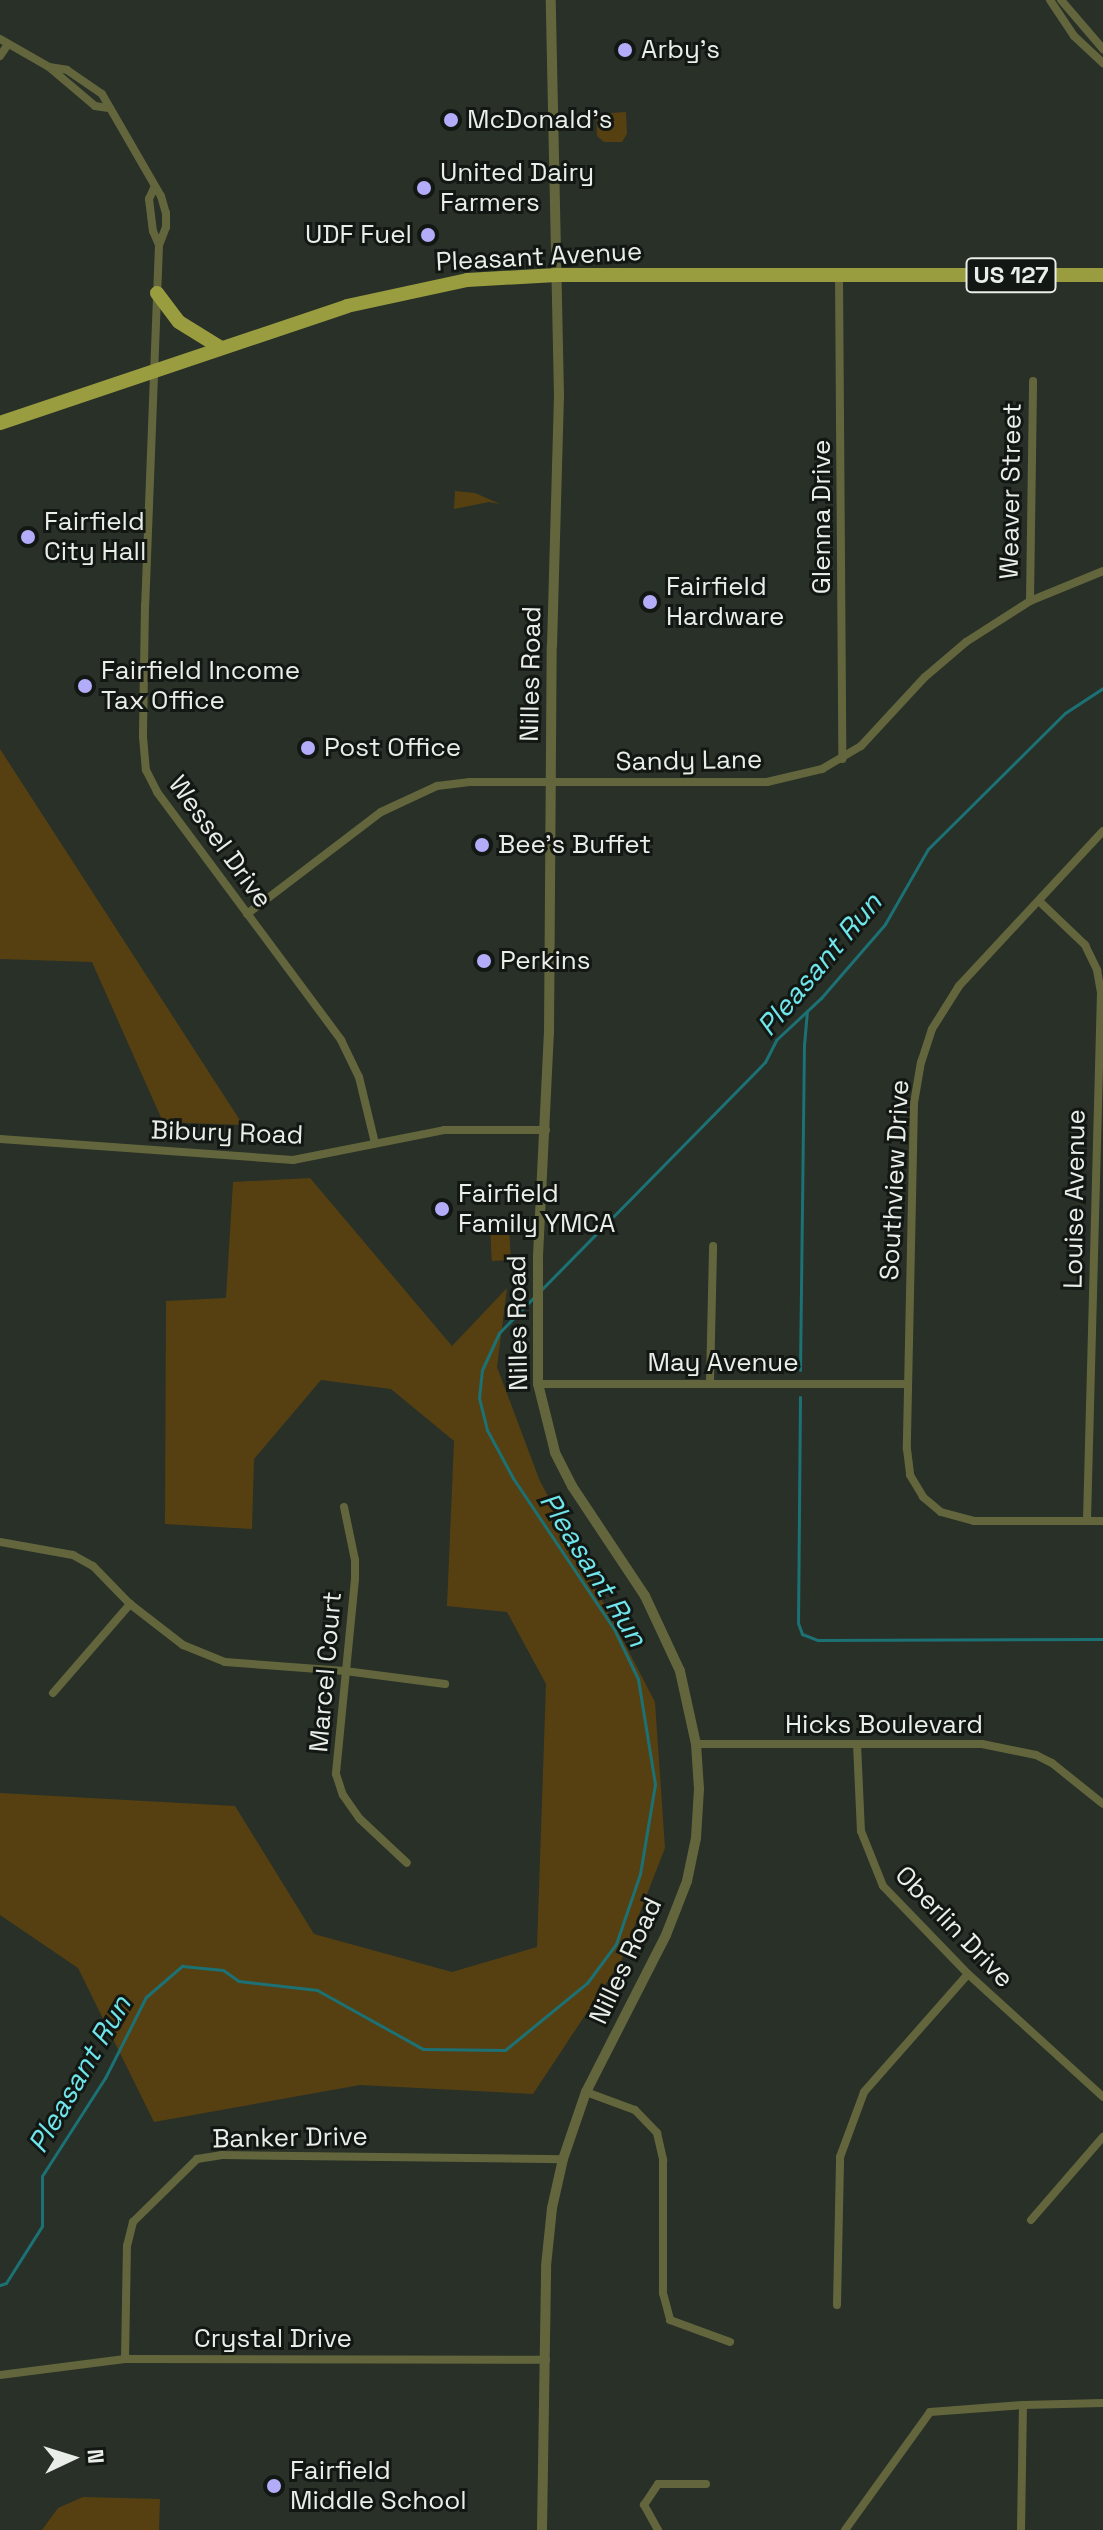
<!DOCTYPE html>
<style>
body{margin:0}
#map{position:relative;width:1103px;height:2530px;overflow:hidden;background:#283027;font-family:"Space Grotesk",sans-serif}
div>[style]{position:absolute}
.green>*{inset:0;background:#564012;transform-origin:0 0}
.stream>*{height:3px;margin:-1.5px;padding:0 1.5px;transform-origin:1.5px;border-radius:1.5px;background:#1c7175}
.minor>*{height:8px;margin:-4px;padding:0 4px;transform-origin:4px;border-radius:4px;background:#63663c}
.tertiary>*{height:10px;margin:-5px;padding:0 5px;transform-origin:5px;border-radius:5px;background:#63663c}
.primary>*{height:14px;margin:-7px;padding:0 7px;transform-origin:7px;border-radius:7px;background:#999d3f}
.dots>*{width:22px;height:22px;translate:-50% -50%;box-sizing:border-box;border:4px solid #131713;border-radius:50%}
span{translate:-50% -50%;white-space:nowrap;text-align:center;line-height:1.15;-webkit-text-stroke:6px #131713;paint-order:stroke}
.shield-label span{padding:2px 6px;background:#131713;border:2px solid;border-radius:6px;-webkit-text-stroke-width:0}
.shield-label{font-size:24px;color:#e9eee8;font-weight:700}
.poi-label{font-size:26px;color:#e9eee8}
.left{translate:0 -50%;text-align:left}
.right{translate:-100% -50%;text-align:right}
.street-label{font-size:26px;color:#e9eee8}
.water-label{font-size:28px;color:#6fe6ec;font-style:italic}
.north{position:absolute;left:32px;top:2418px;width:80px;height:80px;-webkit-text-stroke:6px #131713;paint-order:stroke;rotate:86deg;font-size:22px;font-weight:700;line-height:32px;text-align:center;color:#e9eee8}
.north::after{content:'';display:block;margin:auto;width:28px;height:36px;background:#e9eee8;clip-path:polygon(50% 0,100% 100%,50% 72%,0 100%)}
</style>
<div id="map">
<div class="green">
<i style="clip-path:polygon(626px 112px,627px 134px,622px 142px,604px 142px,597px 136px,596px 114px)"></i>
<i style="clip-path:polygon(455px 491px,475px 493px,500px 504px,489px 502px,454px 509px)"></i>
<i style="clip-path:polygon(0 749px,243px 1125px,163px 1122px,92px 962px,0 959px)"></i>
<i style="clip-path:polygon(310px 1178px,452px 1346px,507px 1288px,497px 1367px,539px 1479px,655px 1702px,665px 1848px,621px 1961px,533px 2094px,360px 2085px,154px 2122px,78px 1968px,0 1915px,0 1793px,235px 1806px,314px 1934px,452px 1972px,537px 1947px,546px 1684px,507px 1612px,447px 1606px,454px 1441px,391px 1389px,321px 1380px,254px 1459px,252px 1529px,165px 1524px,166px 1301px,226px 1298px,233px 1182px)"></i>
<i style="left:509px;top:1226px;width:34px;height:19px;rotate:87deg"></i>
<i style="clip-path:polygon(83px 2497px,160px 2499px,159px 2530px,42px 2530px,58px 2508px)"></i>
</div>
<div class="stream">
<i style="left:540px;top:1291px;width:321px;rotate:-45.5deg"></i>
<i style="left:765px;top:1062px;width:25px;rotate:-63deg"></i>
<i style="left:776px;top:1040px;width:62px;rotate:-43deg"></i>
<i style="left:821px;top:998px;width:98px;rotate:-49.1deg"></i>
<i style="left:885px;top:924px;width:86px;rotate:-60.2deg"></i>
<i style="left:928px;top:849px;width:193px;rotate:-44.8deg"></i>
<i style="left:1065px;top:713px;width:45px;rotate:-33.3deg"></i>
<i style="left:800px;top:1370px;width:325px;rotate:-89.3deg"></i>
<i style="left:804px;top:1045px;width:34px;rotate:-85deg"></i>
<i style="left:800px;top:1397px;width:226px;rotate:90.5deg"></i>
<i style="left:798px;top:1623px;width:12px;rotate:70deg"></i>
<i style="left:802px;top:1634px;width:17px;rotate:21deg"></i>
<i style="left:818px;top:1640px;width:285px;rotate:-0.2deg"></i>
<i style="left:0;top:2285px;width:6px;rotate:-18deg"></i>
<i style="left:6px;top:2283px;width:67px;rotate:-57.7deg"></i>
<i style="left:42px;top:2226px;width:50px;rotate:-90deg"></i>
<i style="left:42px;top:2176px;width:117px;rotate:-57.3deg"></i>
<i style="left:105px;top:2078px;width:91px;rotate:-63.2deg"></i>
<i style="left:146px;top:1997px;width:48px;rotate:-40.7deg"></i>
<i style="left:182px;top:1966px;width:41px;rotate:5.6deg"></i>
<i style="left:223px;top:1970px;width:19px;rotate:35deg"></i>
<i style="left:239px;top:1981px;width:79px;rotate:6.6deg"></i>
<i style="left:317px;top:1990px;width:121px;rotate:29.1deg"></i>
<i style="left:423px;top:2049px;width:82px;rotate:0.7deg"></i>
<i style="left:505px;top:2050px;width:106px;rotate:-39.3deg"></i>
<i style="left:587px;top:1983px;width:49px;rotate:-53.4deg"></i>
<i style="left:616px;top:1944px;width:74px;rotate:-71.1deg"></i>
<i style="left:640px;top:1874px;width:91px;rotate:-80.5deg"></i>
<i style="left:655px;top:1784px;width:106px;rotate:-99.2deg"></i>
<i style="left:638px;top:1679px;width:55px;rotate:-115.6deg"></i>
<i style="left:614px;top:1629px;width:182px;rotate:-123.8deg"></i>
<i style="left:513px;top:1478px;width:55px;rotate:-118.4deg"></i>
<i style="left:487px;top:1430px;width:33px;rotate:-104deg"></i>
<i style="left:479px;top:1398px;width:28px;rotate:-84deg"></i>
<i style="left:482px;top:1370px;width:41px;rotate:-65.3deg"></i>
<i style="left:499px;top:1333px;width:52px;rotate:-45.8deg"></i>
</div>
<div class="minor">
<i style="left:1050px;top:0;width:43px;rotate:56.3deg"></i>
<i style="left:1074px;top:36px;width:40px;rotate:43deg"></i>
<i style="left:1061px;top:0;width:65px;rotate:49.4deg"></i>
<i style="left:0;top:39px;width:56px;rotate:29.7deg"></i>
<i style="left:49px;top:67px;width:60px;rotate:40.3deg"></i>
<i style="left:95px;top:106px;width:12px;rotate:9deg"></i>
<i style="left:0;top:56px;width:14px;rotate:-56deg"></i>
<i style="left:49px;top:67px;width:18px;rotate:9deg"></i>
<i style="left:67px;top:70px;width:42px;rotate:34.4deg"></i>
<i style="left:102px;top:94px;width:118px;rotate:60deg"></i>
<i style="left:161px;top:196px;width:18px;rotate:74deg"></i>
<i style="left:166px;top:213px;width:14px;rotate:90deg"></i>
<i style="left:166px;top:227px;width:19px;rotate:111deg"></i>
<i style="left:159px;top:245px;width:360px;rotate:92.2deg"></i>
<i style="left:145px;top:605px;width:132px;rotate:90.9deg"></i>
<i style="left:143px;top:737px;width:33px;rotate:85deg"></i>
<i style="left:146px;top:770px;width:25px;rotate:63deg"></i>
<i style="left:157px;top:792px;width:309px;rotate:53.4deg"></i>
<i style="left:341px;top:1040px;width:41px;rotate:64.1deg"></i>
<i style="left:359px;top:1077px;width:68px;rotate:76.4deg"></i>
<i style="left:154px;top:188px;width:12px;rotate:114deg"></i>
<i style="left:149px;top:199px;width:32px;rotate:83deg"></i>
<i style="left:153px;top:231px;width:15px;rotate:67deg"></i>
<i style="left:839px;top:275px;width:484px;rotate:89.6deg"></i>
<i style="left:1030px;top:601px;width:220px;rotate:-89.2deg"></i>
<i style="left:1103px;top:831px;width:212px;rotate:132.9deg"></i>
<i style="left:959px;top:986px;width:51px;rotate:122.1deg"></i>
<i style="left:932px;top:1029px;width:35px;rotate:108deg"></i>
<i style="left:921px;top:1062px;width:42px;rotate:99.7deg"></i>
<i style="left:914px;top:1103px;width:346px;rotate:91.2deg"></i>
<i style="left:907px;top:1449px;width:26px;rotate:83deg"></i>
<i style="left:910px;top:1475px;width:26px;rotate:59deg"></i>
<i style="left:923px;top:1497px;width:23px;rotate:40deg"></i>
<i style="left:941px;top:1512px;width:34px;rotate:15deg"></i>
<i style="left:974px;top:1521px;width:129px"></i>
<i style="left:1039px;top:901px;width:64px;rotate:43.7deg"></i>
<i style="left:1085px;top:945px;width:28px;rotate:64deg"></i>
<i style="left:1097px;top:970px;width:22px;rotate:80deg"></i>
<i style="left:1101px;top:992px;width:529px;rotate:91.52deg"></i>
<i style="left:247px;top:914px;width:168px;rotate:-37.3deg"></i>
<i style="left:381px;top:812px;width:62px;rotate:-24.9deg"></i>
<i style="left:437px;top:786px;width:33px;rotate:-7deg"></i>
<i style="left:470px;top:782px;width:297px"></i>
<i style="left:767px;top:782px;width:57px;rotate:-13.3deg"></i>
<i style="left:822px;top:769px;width:45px;rotate:-30.5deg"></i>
<i style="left:861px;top:746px;width:94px;rotate:-47.2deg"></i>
<i style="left:925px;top:677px;width:54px;rotate:-40.5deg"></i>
<i style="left:966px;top:642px;width:76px;rotate:-32.6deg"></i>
<i style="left:1030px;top:601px;width:79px;rotate:-22.3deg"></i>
<i style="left:0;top:1139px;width:294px;rotate:4.1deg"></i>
<i style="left:293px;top:1160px;width:154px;rotate:-11.2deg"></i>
<i style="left:444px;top:1130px;width:102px"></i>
<i style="left:710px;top:1382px;width:136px;rotate:-88.7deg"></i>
<i style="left:538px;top:1384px;width:370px"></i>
<i style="left:344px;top:1507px;width:54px;rotate:78.3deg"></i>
<i style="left:355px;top:1560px;width:19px;rotate:90deg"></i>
<i style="left:355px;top:1579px;width:196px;rotate:95.6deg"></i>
<i style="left:336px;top:1774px;width:22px;rotate:72deg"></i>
<i style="left:343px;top:1795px;width:29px;rotate:55deg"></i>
<i style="left:360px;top:1819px;width:64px;rotate:43.1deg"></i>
<i style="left:0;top:1542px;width:74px;rotate:10.1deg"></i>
<i style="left:73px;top:1555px;width:23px;rotate:29deg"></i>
<i style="left:93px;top:1566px;width:53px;rotate:45.8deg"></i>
<i style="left:130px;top:1604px;width:67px;rotate:37.7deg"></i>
<i style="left:183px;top:1645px;width:45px;rotate:22deg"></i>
<i style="left:225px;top:1662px;width:120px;rotate:4.3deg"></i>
<i style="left:345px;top:1671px;width:101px;rotate:7.4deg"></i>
<i style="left:53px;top:1693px;width:118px;rotate:-49.1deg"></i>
<i style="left:696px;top:1744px;width:286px"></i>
<i style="left:982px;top:1744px;width:55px;rotate:11.5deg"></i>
<i style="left:1036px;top:1755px;width:18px;rotate:27deg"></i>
<i style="left:1052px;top:1763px;width:65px;rotate:38.8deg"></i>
<i style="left:857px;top:1744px;width:87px;rotate:87.4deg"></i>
<i style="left:861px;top:1831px;width:59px;rotate:68.2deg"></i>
<i style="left:883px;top:1886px;width:122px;rotate:46deg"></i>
<i style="left:968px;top:1974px;width:183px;rotate:42.3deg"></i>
<i style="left:586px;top:2092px;width:52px;rotate:20.2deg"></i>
<i style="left:635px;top:2110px;width:32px;rotate:46deg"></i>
<i style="left:657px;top:2133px;width:28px;rotate:77deg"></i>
<i style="left:663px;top:2160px;width:133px;rotate:90deg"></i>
<i style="left:663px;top:2293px;width:28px;rotate:75deg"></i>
<i style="left:670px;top:2320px;width:64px;rotate:20.1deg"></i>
<i style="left:1031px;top:2220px;width:110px;rotate:-49.1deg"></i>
<i style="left:837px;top:2305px;width:148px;rotate:-88.8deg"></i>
<i style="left:840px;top:2157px;width:69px;rotate:-69.7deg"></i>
<i style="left:864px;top:2092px;width:157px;rotate:-48.6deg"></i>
<i style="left:125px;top:2359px;width:113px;rotate:-89deg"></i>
<i style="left:127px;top:2246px;width:25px;rotate:-76deg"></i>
<i style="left:133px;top:2222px;width:90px;rotate:-44.5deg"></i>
<i style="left:197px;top:2159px;width:24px;rotate:-9deg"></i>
<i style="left:221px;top:2155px;width:342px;rotate:0.7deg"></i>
<i style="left:0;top:2375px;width:126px;rotate:-7.3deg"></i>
<i style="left:125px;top:2359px;width:421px;rotate:0.1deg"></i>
<i style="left:658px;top:2530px;width:29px;rotate:-119deg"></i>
<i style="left:644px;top:2505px;width:25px;rotate:-56deg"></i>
<i style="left:658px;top:2484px;width:48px"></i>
<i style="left:845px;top:2530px;width:145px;rotate:-54.2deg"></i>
<i style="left:930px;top:2412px;width:93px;rotate:-4.3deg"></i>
<i style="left:1023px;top:2405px;width:80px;rotate:-1.4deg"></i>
<i style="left:1021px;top:2530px;width:125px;rotate:-89.1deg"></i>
</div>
<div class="tertiary">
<i style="left:542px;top:2530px;width:264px;rotate:-89.1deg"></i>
<i style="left:546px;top:2266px;width:58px;rotate:-84.1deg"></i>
<i style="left:552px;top:2208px;width:50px;rotate:-77.3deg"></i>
<i style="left:563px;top:2159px;width:71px;rotate:-71.1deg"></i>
<i style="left:586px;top:2092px;width:176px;rotate:-63deg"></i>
<i style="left:666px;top:1935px;width:58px;rotate:-68.7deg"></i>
<i style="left:687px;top:1881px;width:44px;rotate:-78.2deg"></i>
<i style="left:696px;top:1838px;width:49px;rotate:-86.5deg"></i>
<i style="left:699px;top:1789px;width:45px;rotate:-93.8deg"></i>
<i style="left:696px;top:1744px;width:75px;rotate:-102.4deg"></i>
<i style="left:680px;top:1671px;width:83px;rotate:-115deg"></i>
<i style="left:645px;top:1596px;width:132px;rotate:-123.6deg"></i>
<i style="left:572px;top:1486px;width:38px;rotate:-117deg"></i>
<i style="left:555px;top:1452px;width:70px;rotate:-104deg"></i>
<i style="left:538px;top:1384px;width:128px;rotate:-90deg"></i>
<i style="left:538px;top:1256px;width:223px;rotate:-87.2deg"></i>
<i style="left:549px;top:1033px;width:387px;rotate:-89.6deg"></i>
<i style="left:552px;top:646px;width:250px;rotate:-88.4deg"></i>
<i style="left:559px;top:396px;width:396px;rotate:-91.2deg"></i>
</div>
<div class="primary">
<i style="left:157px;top:293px;width:36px;rotate:53deg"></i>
<i style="left:179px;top:322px;width:49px;rotate:31.8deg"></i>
<i style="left:0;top:423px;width:366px;rotate:-18.6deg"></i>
<i style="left:347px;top:306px;width:123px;rotate:-12.2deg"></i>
<i style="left:467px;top:280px;width:90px;rotate:-3.2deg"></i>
<i style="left:557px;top:275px;width:546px"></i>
</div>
<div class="dots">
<i style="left:625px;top:50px;background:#b3adf9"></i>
<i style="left:451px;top:120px;background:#b3adf9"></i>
<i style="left:424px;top:188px;background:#b3adf9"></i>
<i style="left:428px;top:235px;background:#b3adf9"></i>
<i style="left:28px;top:537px;background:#b3adf9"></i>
<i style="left:650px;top:602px;background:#b3adf9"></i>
<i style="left:85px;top:686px;background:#b3adf9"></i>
<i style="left:308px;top:748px;background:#b3adf9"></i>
<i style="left:482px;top:845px;background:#b3adf9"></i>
<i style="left:484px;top:961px;background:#b3adf9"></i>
<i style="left:442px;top:1209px;background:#b3adf9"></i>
<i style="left:274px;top:2486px;background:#b3adf9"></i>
</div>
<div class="shield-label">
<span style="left:1011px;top:275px">US 127</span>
</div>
<div class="poi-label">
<span class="left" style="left:641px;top:50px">Arby's</span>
<span class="left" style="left:467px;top:120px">McDonald's</span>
<span class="left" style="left:440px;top:188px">United Dairy<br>Farmers</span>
<span class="right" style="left:412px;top:235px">UDF Fuel</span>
<span class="left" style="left:44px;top:537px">Fairfield<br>City Hall</span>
<span class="left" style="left:666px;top:602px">Fairfield<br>Hardware</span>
<span class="left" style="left:101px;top:686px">Fairfield Income<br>Tax Office</span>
<span class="left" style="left:324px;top:748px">Post Office</span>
<span class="left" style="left:498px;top:845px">Bee's Buffet</span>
<span class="left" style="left:500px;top:961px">Perkins</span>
<span class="left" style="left:458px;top:1209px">Fairfield<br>Family YMCA</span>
<span class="left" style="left:290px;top:2486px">Fairfield<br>Middle School</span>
</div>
<div class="street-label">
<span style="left:539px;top:257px;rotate:-3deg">Pleasant Avenue</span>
<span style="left:1011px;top:491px;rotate:-89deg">Weaver Street</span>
<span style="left:822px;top:517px;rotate:-90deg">Glenna Drive</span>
<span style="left:531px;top:674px;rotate:-89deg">Nilles Road</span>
<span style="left:689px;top:761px;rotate:-1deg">Sandy Lane</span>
<span style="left:220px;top:842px;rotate:54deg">Wessel Drive</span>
<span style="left:227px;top:1133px;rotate:2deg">Bibury Road</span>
<span style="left:895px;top:1180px;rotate:-87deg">Southview Drive</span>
<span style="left:1075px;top:1199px;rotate:-89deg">Louise Avenue</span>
<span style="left:518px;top:1323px;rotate:-91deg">Nilles Road</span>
<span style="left:723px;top:1363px">May Avenue</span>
<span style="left:326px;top:1672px;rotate:-85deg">Marcel Court</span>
<span style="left:884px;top:1725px">Hicks Boulevard</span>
<span style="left:954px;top:1927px;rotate:46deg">Oberlin Drive</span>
<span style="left:626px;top:1961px;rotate:-65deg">Nilles Road</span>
<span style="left:290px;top:2138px;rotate:-1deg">Banker Drive</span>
<span style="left:273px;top:2339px">Crystal Drive</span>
</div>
<div class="water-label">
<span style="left:819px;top:964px;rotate:-50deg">Pleasant Run</span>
<span style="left:594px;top:1569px;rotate:58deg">Pleasant Run</span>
<span style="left:79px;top:2074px;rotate:-60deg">Pleasant Run</span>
</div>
<div class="north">N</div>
</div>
